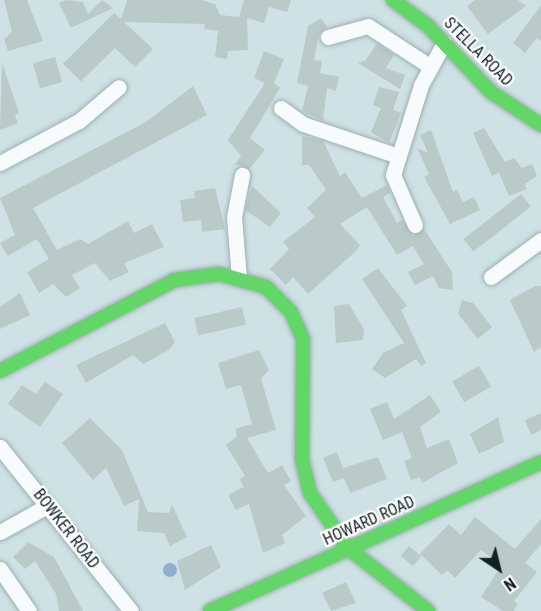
<!DOCTYPE html>
<style>
body{margin:0}
#map{position:relative;width:541px;height:611px;overflow:hidden;background:#cee2e5;font-family:"Roboto Condensed",sans-serif}
div>[style]{position:absolute}
.water>*{inset:0;background:#90add4}
.round{border-radius:50%}
.building>*{inset:0;background:#b9cac9;transform-origin:0 0}
.roads{filter:drop-shadow(0 0 2px #9fafb1) drop-shadow(0 0 2px #9fafb1)}
.street>*{height:15px;margin:-7.5px;padding:0 7.5px;transform-origin:7.5px;border-radius:7.5px;background:#f8fbfb}
.fast>*{height:14px;margin:-7px;padding:0 7px;transform-origin:7px;border-radius:7px;background:#63d668}
span{translate:-50% -50%;white-space:nowrap;text-align:center;line-height:1.15;-webkit-text-stroke:4.5px #fff;paint-order:stroke}
.street-label{font-size:16px;color:#112021}
.north{position:absolute;left:469px;top:539px;width:60px;height:60px;-webkit-text-stroke:4px #fff;paint-order:stroke;rotate:145deg;font-size:16px;font-weight:700;line-height:24px;text-align:center;color:#112021}
.north::after{content:'';display:block;margin:auto;width:21px;height:27px;background:#112021;clip-path:polygon(50% 0,100% 100%,50% 72%,0 100%)}
</style>
<div id="map">
<div class="water">
<i class="round" style="left:163px;top:563px;width:14px;height:14px"></i>
</div>
<div class="building">
<i style="clip-path:polygon(4px 0,27px 0,43px 41px,8px 51px,4px 39px,12px 32px)"></i>
<i style="clip-path:polygon(66px 0,83px 2px,88px 14px,102px 0,113px 8px,71px 28px,59px 3px)"></i>
<i style="clip-path:polygon(127px 0,201px 0,215px 4px,220px 15px,239px 17px,244px 0,291px 0,287px 12px,269px 7px,264px 23px,247px 18px,248px 50px,228px 51px,227px 59px,215px 57px,218px 31px,204px 29px,205px 24px,124px 22px,153px 49px,135px 67px,115px 48px,82px 80px,84px 84px,63px 64px,114px 13px,121px 19px)"></i>
<i style="clip-path:polygon(475px 0,518px 0,526px 6px,488px 34px,467px 6px)"></i>
<i style="clip-path:polygon(541px 5px,541px 41px,537px 38px,525px 53px,513px 43px)"></i>
<i style="clip-path:polygon(321px 18px,327px 27px,319px 34px,314px 60px,322px 61px,320px 73px,339px 77px,336px 91px,327px 88px,323px 121px,302px 111px,308px 86px,297px 83px,308px 26px)"></i>
<i style="clip-path:polygon(377px 43px,394px 55px,386px 68px,405px 75px,400px 89px,358px 63px,366px 60px)"></i>
<i style="clip-path:polygon(264px 51px,284px 59px,274px 83px,280px 88px,250px 138px,265px 150px,249px 169px,235px 164px,241px 156px,228px 140px,265px 83px,254px 78px)"></i>
<i style="left:55px;top:57px;width:26px;height:23px;rotate:74deg"></i>
<i style="clip-path:polygon(2px 63px,19px 113px,15px 115px,18px 123px,0 130px)"></i>
<i style="clip-path:polygon(193px 86px,207px 115px,33px 208px,57px 250px,80px 239px,88px 244px,128px 221px,134px 233px,152px 224px,164px 247px,124px 263px,129px 272px,110px 281px,95px 263px,72px 275px,80px 288px,66px 297px,53px 284px,39px 293px,27px 272px,49px 259px,37px 239px,8px 256px,0 243px,15px 235px,0 198px,146px 122px)"></i>
<i style="clip-path:polygon(379px 87px,399px 92px,393px 110px,401px 113px,389px 143px,371px 132px,381px 108px,373px 105px)"></i>
<i style="clip-path:polygon(484px 128px,505px 162px,514px 158px,522px 168px,532px 164px,537px 176px,525px 184px,527px 189px,509px 196px,499px 173px,492px 176px,473px 133px)"></i>
<i style="clip-path:polygon(431px 130px,453px 192px,457px 190px,463px 202px,474px 197px,480px 210px,450px 224px,424px 177px,429px 174px,417px 148px,428px 153px,420px 135px)"></i>
<i style="clip-path:polygon(302px 136px,323px 141px,340px 176px,345px 172px,362px 198px,387px 185px,390px 193px,383px 197px,397px 223px,402px 220px,413px 235px,424px 229px,452px 272px,453px 290px,439px 288px,433px 276px,415px 285px,408px 272px,424px 264px,413px 246px,397px 255px,367px 207px,340px 224px,360px 245px,356px 251px,308px 294px,293px 277px,286px 285px,270px 269px,289px 249px,283px 242px,315px 217px,307px 208px,326px 190px,309px 165px,302px 165px)"></i>
<i style="clip-path:polygon(252px 186px,281px 213px,270px 227px,245px 210px)"></i>
<i style="clip-path:polygon(215px 188px,225px 229px,202px 232px,201px 220px,183px 222px,180px 200px,195px 198px,194px 191px)"></i>
<i style="left:521px;top:194px;width:16px;height:73px;rotate:52deg"></i>
<i style="clip-path:polygon(378px 268px,407px 306px,401px 310px,426px 363px,421px 366px,416px 359px,385px 378px,372px 369px,383px 353px,404px 343px,362px 279px)"></i>
<i style="clip-path:polygon(535px 286px,541px 286px,541px 347px,534px 352px,510px 300px)"></i>
<i style="clip-path:polygon(20px 293px,30px 315px,0 329px,0 307px)"></i>
<i style="clip-path:polygon(462px 300px,473px 303px,492px 327px,478px 339px,458px 314px)"></i>
<i style="clip-path:polygon(349px 304px,364px 329px,363px 340px,336px 343px,334px 306px)"></i>
<i style="left:242px;top:307px;width:18px;height:49px;rotate:77deg"></i>
<i style="clip-path:polygon(165px 323px,175px 342px,169px 350px,143px 364px,133px 355px,86px 383px,76px 365px)"></i>
<i style="clip-path:polygon(259px 350px,269px 370px,261px 378px,276px 430px,247px 438px,268px 473px,282px 465px,291px 481px,284px 485px,306px 516px,282px 535px,285px 543px,263px 553px,249px 504px,236px 510px,228px 495px,244px 487px,239px 479px,245px 476px,226px 445px,237px 436px,235px 429px,252px 424px,241px 385px,226px 389px,218px 363px)"></i>
<i style="left:479px;top:366px;width:24px;height:31px;rotate:60deg"></i>
<i style="clip-path:polygon(45px 382px,63px 394px,40px 427px,8px 404px,22px 385px,36px 394px)"></i>
<i style="clip-path:polygon(430px 395px,441px 412px,420px 427px,427px 448px,449px 439px,458px 463px,422px 483px,420px 477px,411px 480px,404px 461px,412px 458px,402px 432px,383px 440px,370px 409px,387px 402px,394px 419px)"></i>
<i style="clip-path:polygon(541px 413px,541px 430px,531px 435px,525px 420px)"></i>
<i style="clip-path:polygon(498px 417px,504px 442px,479px 454px,470px 434px)"></i>
<i style="clip-path:polygon(90px 418px,122px 450px,148px 512px,169px 513px,172px 505px,187px 537px,170px 546px,164px 533px,137px 531px,139px 499px,124px 506px,106px 468px,93px 480px,62px 443px)"></i>
<i style="clip-path:polygon(337px 452px,343px 468px,378px 457px,387px 479px,350px 493px,344px 478px,333px 482px,323px 458px)"></i>
<i style="clip-path:polygon(475px 517px,515px 549px,541px 519px,541px 544px,525px 563px,537px 572px,514px 601px,518px 604px,513px 611px,503px 611px,481px 597px,498px 571px,493px 567px,497px 562px,481px 550px,455px 578px,447px 570px,442px 575px,420px 554px,449px 524px,461px 535px)"></i>
<i style="clip-path:polygon(28px 542px,54px 557px,83px 611px,59px 611px,56px 594px,35px 561px,25px 569px,13px 557px)"></i>
<i style="clip-path:polygon(211px 545px,221px 567px,185px 590px,177px 561px)"></i>
<i style="left:409px;top:546px;width:16px;height:13px;rotate:40deg"></i>
<i style="clip-path:polygon(346px 582px,356px 603px,331px 611px,322px 593px)"></i>
</div>
<div class="roads">
<div class="street">
<i style="left:328px;top:37px;width:41px;rotate:-15.4deg"></i>
<i style="left:368px;top:26px;width:75px;rotate:33.1deg"></i>
<i style="left:281px;top:108px;width:27px;rotate:36deg"></i>
<i style="left:303px;top:124px;width:100px;rotate:18.6deg"></i>
<i style="left:0;top:163px;width:89px;rotate:-28deg"></i>
<i style="left:79px;top:121px;width:52px;rotate:-40.4deg"></i>
<i style="left:415px;top:225px;width:55px;rotate:-113.7deg"></i>
<i style="left:393px;top:175px;width:94px;rotate:-72.7deg"></i>
<i style="left:421px;top:85px;width:48px;rotate:-61.3deg"></i>
<i style="left:491px;top:277px;width:62px;rotate:-36.5deg"></i>
<i style="left:239px;top:278px;width:61px;rotate:-94.7deg"></i>
<i style="left:234px;top:217px;width:43px;rotate:-79.2deg"></i>
<i style="left:0;top:447px;width:210px;rotate:51.4deg"></i>
<i style="left:0;top:532px;width:54px;rotate:-29deg"></i>
<i style="left:0;top:569px;width:51px;rotate:55.4deg"></i>
</div>
<div class="fast">
<i style="left:393px;top:0;width:44px;rotate:36.6deg"></i>
<i style="left:428px;top:26px;width:91px;rotate:46.3deg"></i>
<i style="left:491px;top:92px;width:60px;rotate:33.4deg"></i>
<i style="left:0;top:371px;width:197px;rotate:-27.5deg"></i>
<i style="left:175px;top:280px;width:44px;rotate:-7.8deg"></i>
<i style="left:219px;top:274px;width:49px;rotate:15.5deg"></i>
<i style="left:266px;top:287px;width:35px;rotate:45deg"></i>
<i style="left:291px;top:312px;width:30px;rotate:66deg"></i>
<i style="left:303px;top:339px;width:120px;rotate:90.5deg"></i>
<i style="left:302px;top:459px;width:35px;rotate:77deg"></i>
<i style="left:310px;top:493px;width:67px;rotate:55.4deg"></i>
<i style="left:348px;top:548px;width:102px;rotate:38.2deg"></i>
<i style="left:210px;top:611px;width:363px;rotate:-24.2deg"></i>
</div>
</div>
<div class="street-label">
<span style="left:478px;top:52px;rotate:45deg">STELLA ROAD</span>
<span style="left:369px;top:521px;rotate:-24deg">HOWARD ROAD</span>
<span style="left:66px;top:529px;rotate:52deg">BOWKER ROAD</span>
</div>
<div class="north">N</div>
</div>
